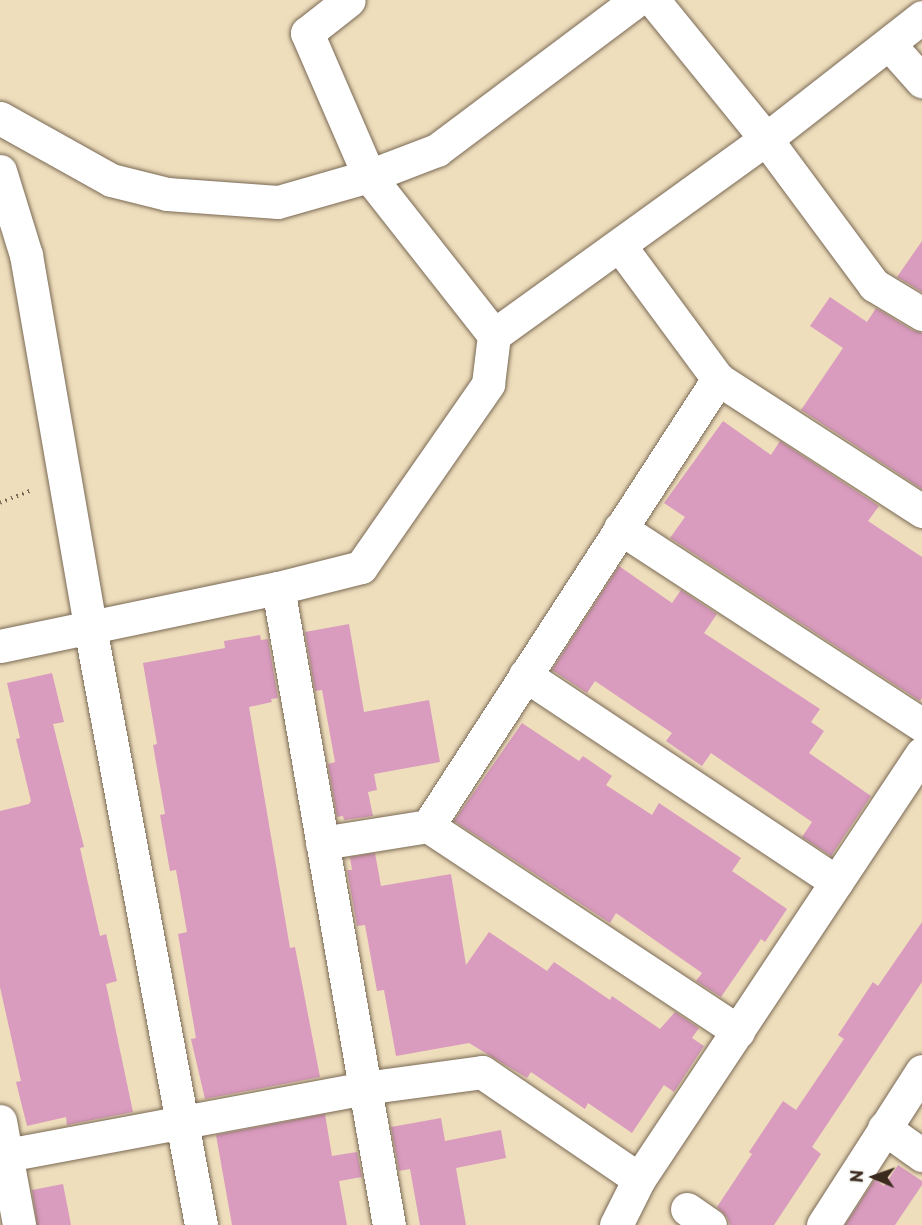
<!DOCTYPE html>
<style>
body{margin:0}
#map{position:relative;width:922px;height:1225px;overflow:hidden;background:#eedebc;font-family:"Playpen Sans",sans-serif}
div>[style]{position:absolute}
.building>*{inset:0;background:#d99bbe}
.path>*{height:4px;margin-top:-2px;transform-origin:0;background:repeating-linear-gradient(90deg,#7a6955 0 1.5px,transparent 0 6px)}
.roads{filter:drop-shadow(0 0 2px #7a6955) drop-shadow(0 0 2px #7a6955)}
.street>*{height:33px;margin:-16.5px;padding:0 16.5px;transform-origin:16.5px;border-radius:16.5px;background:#fff}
span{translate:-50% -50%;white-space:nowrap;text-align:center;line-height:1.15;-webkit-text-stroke:5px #f6f6f2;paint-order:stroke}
.north{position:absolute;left:844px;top:1147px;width:60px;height:60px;-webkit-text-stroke:4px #f6f6f2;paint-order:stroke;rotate:272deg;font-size:16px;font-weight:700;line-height:24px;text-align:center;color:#3b2a1e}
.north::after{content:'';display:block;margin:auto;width:21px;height:27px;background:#3b2a1e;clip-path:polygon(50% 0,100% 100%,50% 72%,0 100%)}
</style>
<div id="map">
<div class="building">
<i style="clip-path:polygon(922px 241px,922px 292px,897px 277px)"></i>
<i style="clip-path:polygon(830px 297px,867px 322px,876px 308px,912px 330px,922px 333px,922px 489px,801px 410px,843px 348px,810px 326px)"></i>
<i style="clip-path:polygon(723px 421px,771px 455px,780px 441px,879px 506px,868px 521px,922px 557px,922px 698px,920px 701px,670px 538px,685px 517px,664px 503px)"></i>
<i style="clip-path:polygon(619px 566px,672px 603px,681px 590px,717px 614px,704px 633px,820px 709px,811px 722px,824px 731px,809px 753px,871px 796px,831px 856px,802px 837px,812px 822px,711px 753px,702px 766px,666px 741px,672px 733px,595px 681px,587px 693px,552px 670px)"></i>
<i style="clip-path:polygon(349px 624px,364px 712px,429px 700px,440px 762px,374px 774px,377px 790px,368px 792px,373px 816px,344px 820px,343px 816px,337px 817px,328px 764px,335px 762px,322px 690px,315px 691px,305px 632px)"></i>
<i style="clip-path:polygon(260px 635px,261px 640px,268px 639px,278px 698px,271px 699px,272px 702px,249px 707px,290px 948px,295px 947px,320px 1077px,205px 1099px,191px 1039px,196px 1038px,178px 934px,187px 932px,176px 870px,170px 871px,160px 815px,165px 814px,153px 745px,157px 744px,143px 663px,225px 648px,224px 641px)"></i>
<i style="clip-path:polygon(52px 673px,64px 722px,53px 724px,84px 847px,80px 848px,100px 936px,106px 934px,117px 981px,106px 984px,133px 1112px,67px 1125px,66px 1117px,27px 1126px,16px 1082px,21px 1081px,0 987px,0 811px,29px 804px,31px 801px,16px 739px,20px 738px,7px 683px)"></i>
<i style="clip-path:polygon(522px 723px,579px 761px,583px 756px,612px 776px,606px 785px,652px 815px,659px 803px,741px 858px,732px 871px,787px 909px,765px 942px,761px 939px,721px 997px,696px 981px,702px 973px,616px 913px,610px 923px,454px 821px)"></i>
<i style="clip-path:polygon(375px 853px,381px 886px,451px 874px,466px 965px,489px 932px,547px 971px,554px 962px,610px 1000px,612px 996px,660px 1029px,675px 1012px,699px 1028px,692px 1038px,704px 1046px,674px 1092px,664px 1085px,632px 1133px,588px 1103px,585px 1109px,531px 1072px,527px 1078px,469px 1043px,396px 1056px,384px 990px,377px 991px,365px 925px,357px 926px,347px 870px,352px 870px,350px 857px)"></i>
<i style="clip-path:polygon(922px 922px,922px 982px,812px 1147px,821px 1154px,774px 1225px,730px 1225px,727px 1217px,717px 1207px,752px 1154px,749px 1152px,783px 1101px,796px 1110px,844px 1039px,838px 1035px,873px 982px,878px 986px)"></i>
<i style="clip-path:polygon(325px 1114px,332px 1156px,357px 1152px,362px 1177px,339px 1181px,347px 1225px,232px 1225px,216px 1135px)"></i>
<i style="clip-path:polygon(441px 1118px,445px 1141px,501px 1130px,506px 1158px,456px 1168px,466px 1225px,420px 1225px,410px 1169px,399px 1171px,391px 1127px)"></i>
<i style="clip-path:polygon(898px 1165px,922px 1181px,922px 1185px,895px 1225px,845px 1225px,875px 1179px,884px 1186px)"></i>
<i style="clip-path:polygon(63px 1184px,71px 1225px,37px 1225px,32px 1190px)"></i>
</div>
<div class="path">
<i style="left:0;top:503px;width:35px;rotate:-22deg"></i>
</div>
<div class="roads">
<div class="street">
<i style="left:653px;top:0;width:179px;rotate:50.9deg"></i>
<i style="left:766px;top:139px;width:182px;rotate:53.5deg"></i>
<i style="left:874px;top:285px;width:56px;rotate:31.1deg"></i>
<i style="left:889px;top:44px;width:50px;rotate:48.3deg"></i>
<i style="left:0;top:118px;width:127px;rotate:29.2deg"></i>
<i style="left:111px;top:180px;width:58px;rotate:14deg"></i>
<i style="left:167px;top:194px;width:111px;rotate:4.1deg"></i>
<i style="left:278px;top:202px;width:95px;rotate:-15.9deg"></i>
<i style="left:369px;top:176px;width:73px;rotate:-20.9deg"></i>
<i style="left:437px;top:150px;width:250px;rotate:-36.9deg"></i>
<i style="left:0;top:171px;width:88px;rotate:72.8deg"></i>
<i style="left:26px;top:255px;width:377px;rotate:80.2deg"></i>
<i style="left:90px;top:627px;width:608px;rotate:79.48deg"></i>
<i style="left:494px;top:335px;width:335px;rotate:-35.8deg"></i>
<i style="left:766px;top:139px;width:198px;rotate:-38deg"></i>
<i style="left:718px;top:379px;width:243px;rotate:32.9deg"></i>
<i style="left:620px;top:528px;width:361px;rotate:33.1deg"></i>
<i style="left:278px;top:588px;width:647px;rotate:80.12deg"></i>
<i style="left:0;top:646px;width:284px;rotate:-11.8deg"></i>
<i style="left:278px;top:588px;width:86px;rotate:-14.2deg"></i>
<i style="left:361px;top:567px;width:223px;rotate:-55.2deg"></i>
<i style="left:488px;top:384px;width:49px;rotate:-83deg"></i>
<i style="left:494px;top:335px;width:202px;rotate:-128.2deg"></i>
<i style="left:369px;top:176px;width:156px;rotate:-113.4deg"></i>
<i style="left:307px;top:33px;width:53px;rotate:-38.2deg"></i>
<i style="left:525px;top:675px;width:374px;rotate:33.6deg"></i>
<i style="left:428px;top:826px;width:372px;rotate:33.5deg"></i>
<i style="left:322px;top:843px;width:107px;rotate:-9.1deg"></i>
<i style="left:428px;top:826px;width:533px;rotate:-57.03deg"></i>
<i style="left:718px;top:379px;width:165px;rotate:-126.4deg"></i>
<i style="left:0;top:1121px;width:106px;rotate:79.6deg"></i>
<i style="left:884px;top:1128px;width:47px;rotate:35.4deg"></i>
<i style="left:7px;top:1155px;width:363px;rotate:-10.6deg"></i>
<i style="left:364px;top:1088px;width:119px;rotate:-7.7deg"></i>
<i style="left:482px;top:1072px;width:190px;rotate:34.3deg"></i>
<i style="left:687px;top:1209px;width:28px;rotate:35deg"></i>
<i style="left:616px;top:1225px;width:51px;rotate:-63.4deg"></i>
<i style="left:639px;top:1179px;width:511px;rotate:-56.4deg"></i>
<i style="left:823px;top:1225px;width:183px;rotate:-57.3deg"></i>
</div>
</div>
<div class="north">N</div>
</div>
